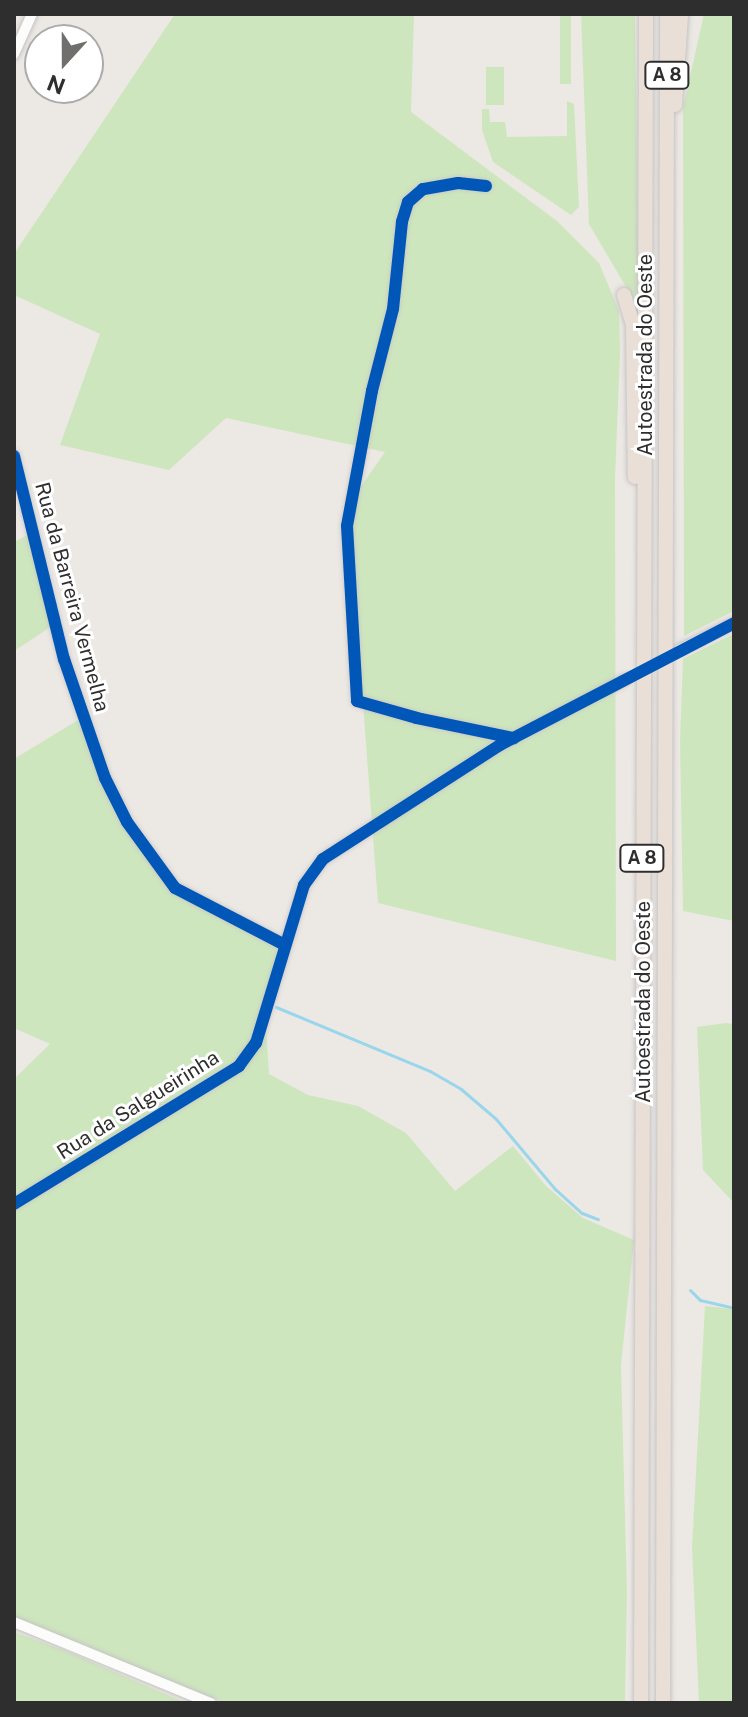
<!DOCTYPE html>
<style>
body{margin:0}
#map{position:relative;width:748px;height:1717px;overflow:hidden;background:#ece8e4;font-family:"Public Sans",sans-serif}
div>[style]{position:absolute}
.green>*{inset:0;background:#cee6be;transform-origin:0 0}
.stream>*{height:3px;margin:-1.5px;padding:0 1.5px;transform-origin:1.5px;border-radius:1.5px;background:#99d6ec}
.minor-tunnel>*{height:10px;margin-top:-5px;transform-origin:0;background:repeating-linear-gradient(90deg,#c6c3c0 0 10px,transparent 0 15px)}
.roads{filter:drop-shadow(0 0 2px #c5c4c5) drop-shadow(0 0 2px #c5c4c5)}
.minor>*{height:10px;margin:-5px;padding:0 5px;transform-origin:5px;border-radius:5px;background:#fcfcfb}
.highway>*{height:14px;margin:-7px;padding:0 7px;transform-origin:7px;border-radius:7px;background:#eadfd6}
.cycleway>*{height:12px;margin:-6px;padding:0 6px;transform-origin:6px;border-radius:6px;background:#0057b8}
span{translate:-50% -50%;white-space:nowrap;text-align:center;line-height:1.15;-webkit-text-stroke:6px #fff;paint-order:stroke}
.shield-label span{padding:2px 6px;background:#fff;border:2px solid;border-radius:6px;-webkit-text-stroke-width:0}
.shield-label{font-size:18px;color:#2e2e2e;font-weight:700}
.street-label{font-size:20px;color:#2e2e2e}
.frame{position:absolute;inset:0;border:16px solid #2e2e2e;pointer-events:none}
.north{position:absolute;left:24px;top:24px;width:80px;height:80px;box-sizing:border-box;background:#fff;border:2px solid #ababab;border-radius:50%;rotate:201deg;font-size:22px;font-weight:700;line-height:32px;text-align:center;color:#2e2e2e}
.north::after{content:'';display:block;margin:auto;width:28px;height:36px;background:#706f6e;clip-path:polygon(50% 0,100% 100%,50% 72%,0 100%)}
</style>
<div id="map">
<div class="green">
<i style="clip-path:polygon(175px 14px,414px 14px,411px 112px,557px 221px,599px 263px,619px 311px,620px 354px,615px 479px,616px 961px,378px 903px,348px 505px,385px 452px,226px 418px,169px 470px,60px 445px,100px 334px,14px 295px,14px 254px)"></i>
<i style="left:560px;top:14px;width:11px;height:70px"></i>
<i style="clip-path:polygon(581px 14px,635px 14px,639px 309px,589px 224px)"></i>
<i style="clip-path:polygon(704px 14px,734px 14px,734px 611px,684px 636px,683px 108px)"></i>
<i style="left:486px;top:67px;width:18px;height:38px"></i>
<i style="clip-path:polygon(567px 101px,574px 104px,579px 207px,571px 215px,493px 162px,482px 130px,482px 109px,489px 109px,490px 122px,505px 122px,507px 137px,567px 136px)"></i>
<i style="clip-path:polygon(33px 532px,55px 624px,14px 651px,14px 542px)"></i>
<i style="clip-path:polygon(734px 634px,734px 921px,683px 911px,680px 741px,683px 659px)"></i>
<i style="clip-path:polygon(83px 717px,105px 778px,175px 888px,285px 945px,265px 1010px,269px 1074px,308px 1095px,358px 1106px,406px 1133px,455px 1191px,513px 1146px,546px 1186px,583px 1218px,634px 1240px,621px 1365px,627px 1593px,625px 1703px,226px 1703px,14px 1620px,14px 1079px,50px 1044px,14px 1028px,14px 759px)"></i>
<i style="clip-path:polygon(726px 1023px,734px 1024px,734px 1203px,703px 1170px,697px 1027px)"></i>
<i style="clip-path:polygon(705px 1306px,734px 1309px,734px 1703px,699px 1703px,692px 1547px)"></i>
<i style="clip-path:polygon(14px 1632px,66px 1651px,186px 1703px,14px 1703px)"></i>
</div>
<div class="stream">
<i style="left:276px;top:1007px;width:167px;rotate:22.6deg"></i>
<i style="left:430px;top:1071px;width:36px;rotate:30deg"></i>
<i style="left:461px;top:1089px;width:46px;rotate:40.6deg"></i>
<i style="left:496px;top:1119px;width:92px;rotate:49.9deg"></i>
<i style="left:555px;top:1189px;width:36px;rotate:42deg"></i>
<i style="left:582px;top:1213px;width:17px;rotate:21deg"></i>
<i style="left:690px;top:1290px;width:14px;rotate:45deg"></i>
<i style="left:700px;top:1300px;width:35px;rotate:13deg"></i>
</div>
<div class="minor-tunnel">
<i style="left:626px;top:679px;width:50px;rotate:-28.6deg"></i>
</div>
<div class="roads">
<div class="minor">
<i style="left:14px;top:54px;width:44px;rotate:-65.8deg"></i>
<i style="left:486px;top:186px;width:28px;rotate:-174deg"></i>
<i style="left:458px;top:183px;width:36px;rotate:170deg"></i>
<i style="left:423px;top:189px;width:20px;rotate:139deg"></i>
<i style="left:408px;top:202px;width:21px;rotate:107deg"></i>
<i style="left:402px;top:222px;width:87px;rotate:95.9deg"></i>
<i style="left:393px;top:309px;width:85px;rotate:104.4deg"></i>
<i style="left:372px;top:391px;width:137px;rotate:100.5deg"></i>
<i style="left:347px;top:526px;width:175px;rotate:86.7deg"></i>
<i style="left:357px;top:701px;width:62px;rotate:15.8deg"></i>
<i style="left:417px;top:718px;width:99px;rotate:11.7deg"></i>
<i style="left:14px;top:456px;width:209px;rotate:76.2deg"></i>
<i style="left:64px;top:659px;width:126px;rotate:71deg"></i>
<i style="left:105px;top:778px;width:49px;rotate:63.4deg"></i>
<i style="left:127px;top:822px;width:82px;rotate:54deg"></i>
<i style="left:175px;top:888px;width:124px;rotate:27.4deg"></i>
<i style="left:679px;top:650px;width:61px;rotate:-26.1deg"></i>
<i style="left:14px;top:1204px;width:264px;rotate:-31.5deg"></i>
<i style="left:239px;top:1066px;width:29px;rotate:-54deg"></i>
<i style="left:256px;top:1043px;width:165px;rotate:-73.1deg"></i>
<i style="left:304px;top:885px;width:32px;rotate:-54deg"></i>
<i style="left:323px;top:859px;width:211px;rotate:-32.8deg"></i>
<i style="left:500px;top:745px;width:142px;rotate:-27.6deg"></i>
<i style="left:14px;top:1622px;width:213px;rotate:22.4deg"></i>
</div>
<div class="highway">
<i style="left:675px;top:105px;width:91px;rotate:-86.2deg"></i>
<i style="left:624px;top:295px;width:30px;rotate:73deg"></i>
<i style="left:633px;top:324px;width:153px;rotate:89.3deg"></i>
<i style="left:641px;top:1703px;width:1689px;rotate:-89.83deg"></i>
<i style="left:663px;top:1703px;width:1689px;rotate:-89.86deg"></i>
</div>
</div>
<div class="cycleway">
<i style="left:486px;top:186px;width:28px;rotate:-174deg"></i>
<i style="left:458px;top:183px;width:36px;rotate:170deg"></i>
<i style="left:423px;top:189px;width:20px;rotate:139deg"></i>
<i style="left:408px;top:202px;width:21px;rotate:107deg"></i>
<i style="left:402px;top:222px;width:87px;rotate:95.9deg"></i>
<i style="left:393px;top:309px;width:85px;rotate:104.4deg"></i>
<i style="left:372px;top:391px;width:137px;rotate:100.5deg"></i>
<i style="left:347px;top:526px;width:175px;rotate:86.7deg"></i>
<i style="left:357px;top:701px;width:62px;rotate:15.8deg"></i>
<i style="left:417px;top:718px;width:99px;rotate:11.7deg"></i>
<i style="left:14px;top:456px;width:209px;rotate:76.2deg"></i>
<i style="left:64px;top:659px;width:126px;rotate:71deg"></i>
<i style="left:105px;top:778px;width:49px;rotate:63.4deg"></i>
<i style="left:127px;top:822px;width:82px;rotate:54deg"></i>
<i style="left:175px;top:888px;width:124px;rotate:27.4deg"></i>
<i style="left:14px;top:1204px;width:264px;rotate:-31.5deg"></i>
<i style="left:239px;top:1066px;width:29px;rotate:-54deg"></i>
<i style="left:256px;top:1043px;width:165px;rotate:-73.1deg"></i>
<i style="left:304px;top:885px;width:32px;rotate:-54deg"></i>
<i style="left:323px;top:859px;width:211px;rotate:-32.8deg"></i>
<i style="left:500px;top:745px;width:264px;rotate:-27.5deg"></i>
</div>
<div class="shield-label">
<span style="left:667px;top:75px">A 8</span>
<span style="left:642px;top:858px">A 8</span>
</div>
<div class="street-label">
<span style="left:645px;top:355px;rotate:-90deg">Autoestrada do Oeste</span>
<span style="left:72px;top:597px;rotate:75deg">Rua da Barreira Vermelha</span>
<span style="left:643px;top:1002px;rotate:-90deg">Autoestrada do Oeste</span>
<span style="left:138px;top:1105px;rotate:-32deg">Rua da Salgueirinha</span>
</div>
<div class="frame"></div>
<div class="north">N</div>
</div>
